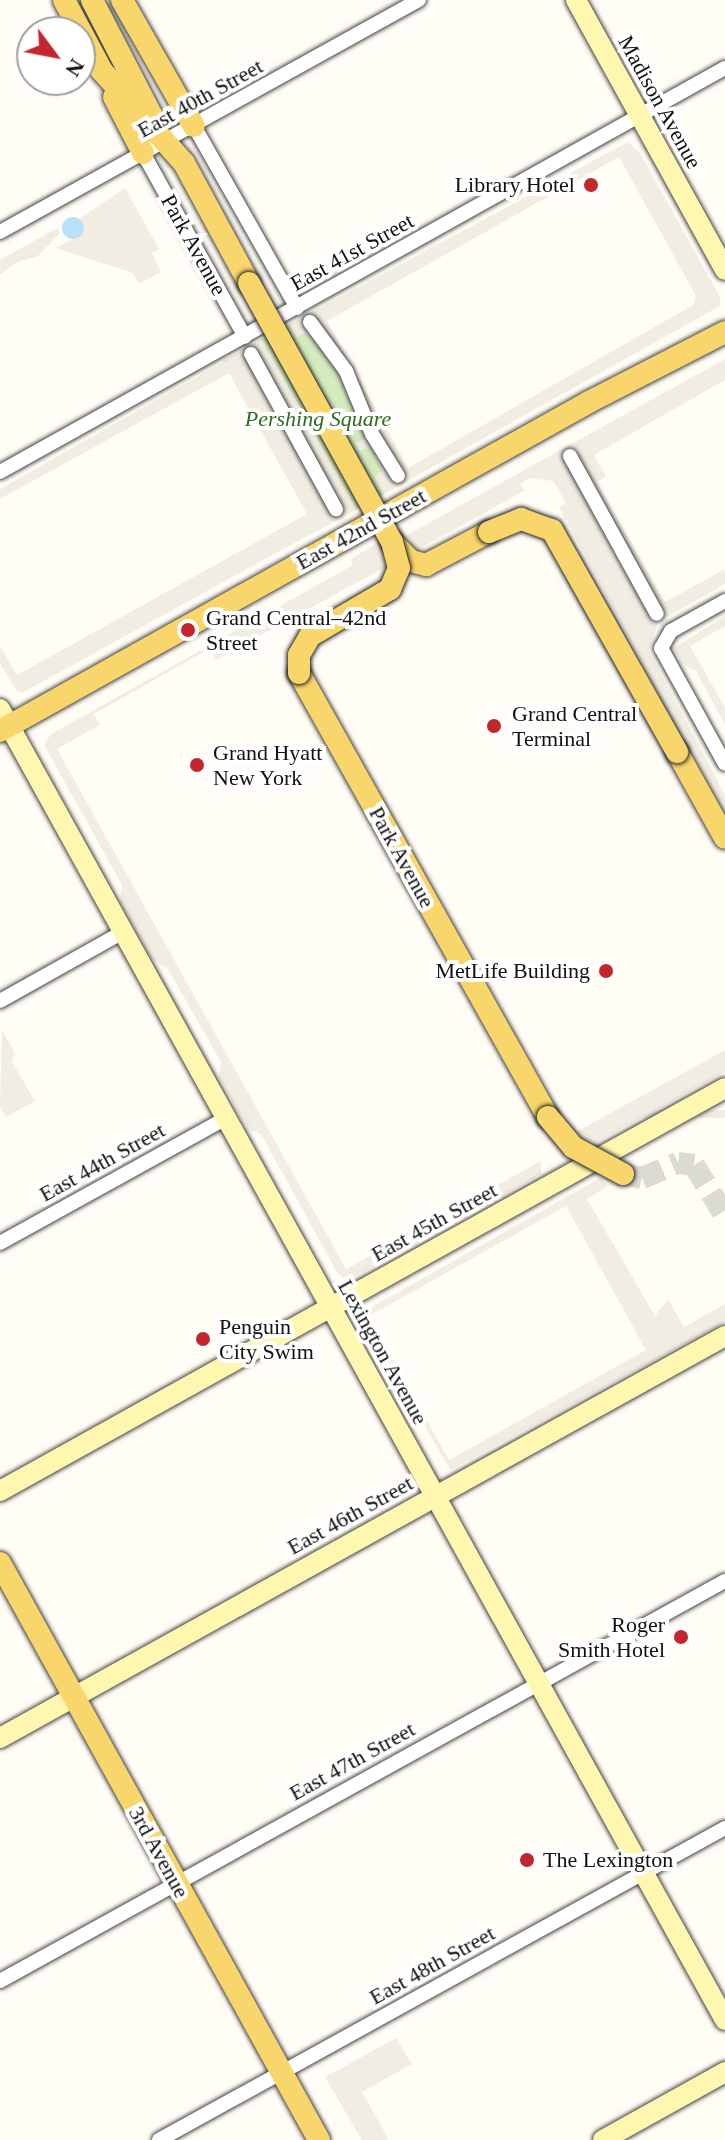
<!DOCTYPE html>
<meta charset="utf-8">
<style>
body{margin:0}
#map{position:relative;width:725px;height:2140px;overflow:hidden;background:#fffdf5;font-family:Georgia,serif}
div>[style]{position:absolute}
.green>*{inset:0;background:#d5ebbd;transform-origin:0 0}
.plaza>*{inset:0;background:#f1ede2;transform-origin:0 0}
.water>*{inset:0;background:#b9e0f7}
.round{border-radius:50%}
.primary-tunnel>*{height:22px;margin-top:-11px;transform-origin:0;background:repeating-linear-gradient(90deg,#dbdad3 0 22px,transparent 0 33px)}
.roads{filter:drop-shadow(0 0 2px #444) drop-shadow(0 0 2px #444)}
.street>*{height:14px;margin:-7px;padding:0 7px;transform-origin:7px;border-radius:7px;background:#fff}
.secondary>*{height:20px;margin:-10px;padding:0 10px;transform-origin:10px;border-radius:10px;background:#fff6b0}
.primary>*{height:22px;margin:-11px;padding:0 11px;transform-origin:11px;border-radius:11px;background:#f9d66b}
.bridges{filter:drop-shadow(0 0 2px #222) drop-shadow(0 0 2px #222)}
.primary-bridge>*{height:22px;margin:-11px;padding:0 11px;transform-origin:11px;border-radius:11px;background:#f9d66b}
.dots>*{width:22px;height:22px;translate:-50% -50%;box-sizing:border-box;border:4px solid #fff;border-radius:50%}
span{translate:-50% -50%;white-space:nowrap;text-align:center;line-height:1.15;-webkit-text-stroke:8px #fff;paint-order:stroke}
.street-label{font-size:22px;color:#111}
.poi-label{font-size:22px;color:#111}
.right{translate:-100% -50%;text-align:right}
.left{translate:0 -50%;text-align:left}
.park-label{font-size:22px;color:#2f6b1f;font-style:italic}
.north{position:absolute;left:16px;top:16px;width:80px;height:80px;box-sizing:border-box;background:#fff;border:2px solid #a0a0a0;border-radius:50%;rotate:122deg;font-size:22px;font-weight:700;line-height:32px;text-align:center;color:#111}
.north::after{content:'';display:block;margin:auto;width:28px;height:36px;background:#c4262e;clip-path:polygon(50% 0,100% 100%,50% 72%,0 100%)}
</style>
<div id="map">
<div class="green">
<i style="left:319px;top:308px;width:194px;height:110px;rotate:61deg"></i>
</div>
<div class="plaza">
<i style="clip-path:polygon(evenodd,628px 142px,640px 153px,720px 297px,720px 306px,384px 494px,375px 477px,382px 471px,370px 446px,360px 451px,356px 443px,366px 438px,334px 365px,316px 341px,305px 333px,297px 337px,290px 324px,628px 142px,619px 157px,696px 296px,693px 305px,408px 468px,327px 321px,619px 157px)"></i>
<i style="clip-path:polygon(125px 188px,159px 249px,152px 253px,161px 272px,139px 284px,133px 273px,56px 248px,82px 234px,79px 219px)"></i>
<i style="clip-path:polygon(57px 228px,60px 233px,38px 256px,17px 262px,0 275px,0 260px)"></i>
<i style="clip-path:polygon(262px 340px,356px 509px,22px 693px,16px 690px,0 663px,0 646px,17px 675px,307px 514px,229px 373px,0 499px,0 489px)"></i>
<i style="clip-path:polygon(725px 359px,725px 380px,594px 455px,606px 476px,597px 482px,665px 602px,725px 569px,725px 584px,658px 622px,649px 651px,725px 795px,725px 818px,559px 507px,566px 503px,553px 481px,530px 478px,520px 484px,524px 491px,415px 551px,407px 535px)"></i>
<i style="clip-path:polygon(375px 544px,387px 566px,216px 660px,209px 649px,94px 714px,100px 725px,57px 749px,346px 1269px,541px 1161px,541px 1174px,348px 1280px,338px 1274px,261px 1134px,248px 1129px,219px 1077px,221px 1062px,168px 969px,152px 959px,142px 942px,120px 901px,122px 885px,44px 745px,51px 734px,353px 565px,351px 559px)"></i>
<i style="clip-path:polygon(725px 616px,725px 626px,690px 646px,725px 708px,725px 725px,696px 671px,683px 664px,674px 648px)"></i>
<i style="clip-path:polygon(2px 1030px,15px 1053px,12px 1062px,35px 1101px,6px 1117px,0 1107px)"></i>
<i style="clip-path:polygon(725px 1050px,725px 1072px,595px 1143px,581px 1136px,578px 1131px)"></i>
<i style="left:725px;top:1110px;width:8px;height:108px;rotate:90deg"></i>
<i style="clip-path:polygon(evenodd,600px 1178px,608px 1186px,587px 1199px,655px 1316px,668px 1299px,684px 1327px,725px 1304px,725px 1322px,450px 1470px,364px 1319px,365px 1311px,600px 1178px,566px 1206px,646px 1350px,449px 1460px,369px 1316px,566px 1206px)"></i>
<i style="clip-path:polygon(396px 2038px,412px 2064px,362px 2092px,389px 2140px,362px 2140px,325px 2077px)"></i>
</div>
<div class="water">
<i class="round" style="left:62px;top:217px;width:22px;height:22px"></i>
</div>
<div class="primary-tunnel">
<i style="left:623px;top:1174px;width:19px;rotate:12deg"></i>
<i style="left:642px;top:1178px;width:39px;rotate:-23deg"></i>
<i style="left:678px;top:1163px;width:16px;rotate:7deg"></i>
<i style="left:694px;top:1165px;width:60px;rotate:58.7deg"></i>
</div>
<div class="roads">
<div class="street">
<i style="left:194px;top:126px;width:209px;rotate:60.5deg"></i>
<i style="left:143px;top:153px;width:210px;rotate:61deg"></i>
<i style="left:0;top:232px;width:479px;rotate:-29deg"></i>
<i style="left:310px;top:322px;width:61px;rotate:53.7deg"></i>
<i style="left:346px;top:371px;width:68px;rotate:67.6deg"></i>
<i style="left:372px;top:434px;width:49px;rotate:58.2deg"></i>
<i style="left:251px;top:354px;width:177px;rotate:61.3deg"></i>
<i style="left:570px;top:456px;width:180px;rotate:61.2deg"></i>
<i style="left:0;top:472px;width:830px;rotate:-29.13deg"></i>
<i style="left:725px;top:601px;width:62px;rotate:150.9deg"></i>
<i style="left:671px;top:631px;width:20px;rotate:120deg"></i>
<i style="left:661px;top:648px;width:132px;rotate:61.1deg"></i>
<i style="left:0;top:1001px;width:141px;rotate:-29.3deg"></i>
<i style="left:0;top:1243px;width:258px;rotate:-28.9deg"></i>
<i style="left:0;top:1981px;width:828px;rotate:-28.89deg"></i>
<i style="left:159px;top:2140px;width:646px;rotate:-28.87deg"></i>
</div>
<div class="secondary">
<i style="left:576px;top:0;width:308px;rotate:61.1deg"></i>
<i style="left:0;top:709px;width:1498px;rotate:61.06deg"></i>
<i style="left:0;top:1491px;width:829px;rotate:-29.07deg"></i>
<i style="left:0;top:1738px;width:829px;rotate:-29.01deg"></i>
<i style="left:603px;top:2140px;width:140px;rotate:-29.1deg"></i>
</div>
<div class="primary">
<i style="left:64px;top:0;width:81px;rotate:61.8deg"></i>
<i style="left:102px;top:71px;width:123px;rotate:48.3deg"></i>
<i style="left:184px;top:163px;width:136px;rotate:61.6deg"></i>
<i style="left:92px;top:0;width:131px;rotate:62.7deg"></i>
<i style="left:122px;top:0;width:145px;rotate:60.3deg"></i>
<i style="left:114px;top:97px;width:63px;rotate:62.6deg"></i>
<i style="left:392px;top:542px;width:27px;rotate:45deg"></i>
<i style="left:411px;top:561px;width:16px;rotate:15deg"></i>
<i style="left:426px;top:565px;width:71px;rotate:-27.6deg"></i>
<i style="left:299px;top:673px;width:509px;rotate:60.72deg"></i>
<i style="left:0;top:731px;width:675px;rotate:-29.19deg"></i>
<i style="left:589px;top:402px;width:153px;rotate:-27.2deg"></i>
<i style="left:677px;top:752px;width:98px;rotate:60.8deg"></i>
<i style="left:0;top:1563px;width:659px;rotate:61.06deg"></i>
</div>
</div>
<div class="bridges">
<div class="primary-bridge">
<i style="left:249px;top:283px;width:296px;rotate:61.1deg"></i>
<i style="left:392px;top:542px;width:27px;rotate:75deg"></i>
<i style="left:399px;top:568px;width:23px;rotate:113deg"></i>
<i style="left:390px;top:589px;width:93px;rotate:149.6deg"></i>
<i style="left:310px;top:636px;width:22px;rotate:120deg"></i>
<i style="left:299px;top:655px;width:18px;rotate:90deg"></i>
<i style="left:489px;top:532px;width:35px;rotate:-22deg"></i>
<i style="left:521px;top:519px;width:33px;rotate:20deg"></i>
<i style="left:552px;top:530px;width:255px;rotate:60.6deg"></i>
<i style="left:548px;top:1117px;width:39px;rotate:50deg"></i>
<i style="left:573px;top:1147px;width:57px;rotate:28.4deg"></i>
</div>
</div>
<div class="dots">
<i style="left:591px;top:185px;background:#c4262e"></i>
<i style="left:188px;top:630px;background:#c4262e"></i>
<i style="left:494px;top:726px;background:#c4262e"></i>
<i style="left:197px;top:765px;background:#c4262e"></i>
<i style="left:606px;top:971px;background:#c4262e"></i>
<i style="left:203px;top:1339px;background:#c4262e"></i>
<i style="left:681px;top:1637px;background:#c4262e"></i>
<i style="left:527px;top:1860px;background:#c4262e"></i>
</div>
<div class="street-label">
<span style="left:200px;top:98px;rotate:-29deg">East 40th Street</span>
<span style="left:660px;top:102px;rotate:61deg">Madison Avenue</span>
<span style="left:194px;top:245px;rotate:61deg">Park Avenue</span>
<span style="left:352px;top:252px;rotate:-29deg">East 41st Street</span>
<span style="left:361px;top:529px;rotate:-29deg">East 42nd Street</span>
<span style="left:402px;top:857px;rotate:61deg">Park Avenue</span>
<span style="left:102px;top:1162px;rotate:-29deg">East 44th Street</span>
<span style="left:434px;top:1222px;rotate:-29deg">East 45th Street</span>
<span style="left:383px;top:1352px;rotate:61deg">Lexington Avenue</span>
<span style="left:350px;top:1515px;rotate:-29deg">East 46th Street</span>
<span style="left:352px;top:1761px;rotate:-29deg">East 47th Street</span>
<span style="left:159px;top:1852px;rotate:61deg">3rd Avenue</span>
<span style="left:432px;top:1965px;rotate:-29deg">East 48th Street</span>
</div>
<div class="poi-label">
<span class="right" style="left:575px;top:185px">Library Hotel</span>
<span class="left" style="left:206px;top:630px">Grand Central–42nd<br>Street</span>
<span class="left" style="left:512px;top:726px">Grand Central<br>Terminal</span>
<span class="left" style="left:213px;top:765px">Grand Hyatt<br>New York</span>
<span class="right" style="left:590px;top:971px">MetLife Building</span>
<span class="left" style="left:219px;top:1339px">Penguin<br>City Swim</span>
<span class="right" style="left:665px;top:1637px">Roger<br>Smith Hotel</span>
<span class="left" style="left:543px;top:1860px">The Lexington</span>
</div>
<div class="park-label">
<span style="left:318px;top:419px">Pershing Square</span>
</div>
<div class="north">N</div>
</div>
